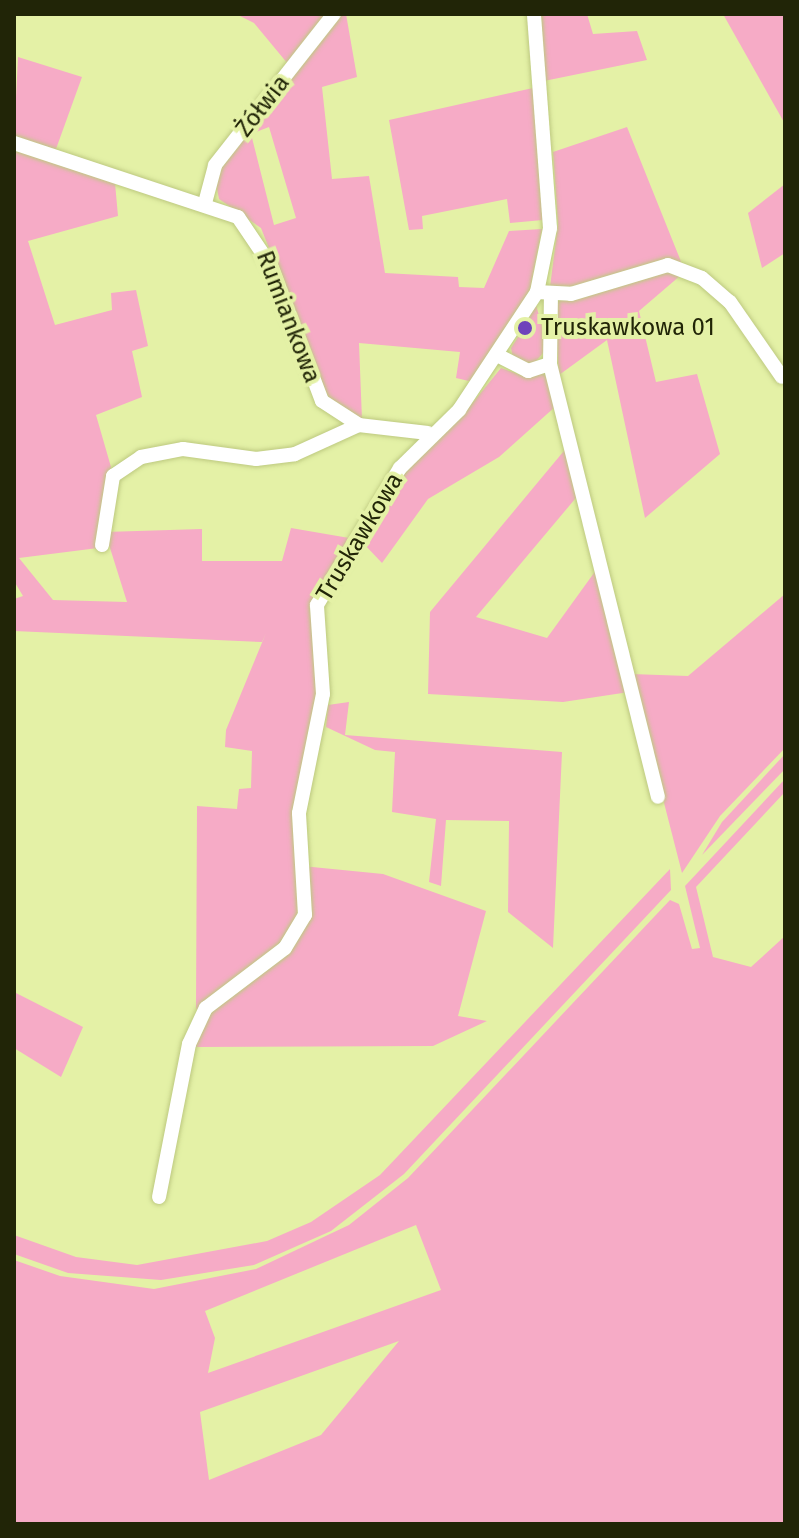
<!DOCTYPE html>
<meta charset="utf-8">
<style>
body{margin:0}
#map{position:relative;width:799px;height:1538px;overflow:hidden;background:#e4f1a6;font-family:"Fira Sans",sans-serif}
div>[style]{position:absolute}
.green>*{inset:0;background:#f6abc6}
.roads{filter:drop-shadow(0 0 2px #bdc980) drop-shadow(0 0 2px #bdc980)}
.minor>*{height:14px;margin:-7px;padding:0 7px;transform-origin:7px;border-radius:7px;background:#fff}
.dots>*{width:22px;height:22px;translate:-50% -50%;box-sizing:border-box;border:4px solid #e4f1a6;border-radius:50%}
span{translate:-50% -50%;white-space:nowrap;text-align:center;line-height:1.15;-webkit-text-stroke:8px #e4f1a6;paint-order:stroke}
.street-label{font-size:24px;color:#212507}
.poi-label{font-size:24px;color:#212507}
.left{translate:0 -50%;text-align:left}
.frame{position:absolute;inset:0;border:16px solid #212507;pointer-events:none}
</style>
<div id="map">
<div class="green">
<i style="clip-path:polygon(236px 14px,326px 14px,288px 64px,254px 23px)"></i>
<i style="clip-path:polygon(evenodd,336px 14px,346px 14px,357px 77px,322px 87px,332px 179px,369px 176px,385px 273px,458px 277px,459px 287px,484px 288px,509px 231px,542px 229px,530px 290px,473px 382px,456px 378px,460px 352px,359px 343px,362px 420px,328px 397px,261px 228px,219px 199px,214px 174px,336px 14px,269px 127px,296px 218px,274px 225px,251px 134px,269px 127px)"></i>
<i style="clip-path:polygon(541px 14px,587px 14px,593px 34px,637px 31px,647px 60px,544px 81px)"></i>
<i style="clip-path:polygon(723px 14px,785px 14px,785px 124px)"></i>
<i style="clip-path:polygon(18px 57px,82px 77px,56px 149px,14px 138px)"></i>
<i style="clip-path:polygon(533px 88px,543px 220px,510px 223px,507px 199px,422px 216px,423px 229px,409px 230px,389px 120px)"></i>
<i style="clip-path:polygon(627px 127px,682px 264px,561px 291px,550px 287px,558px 224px,553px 152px)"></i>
<i style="clip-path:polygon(14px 150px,115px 183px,118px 216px,28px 241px,55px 325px,112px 310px,111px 293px,136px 290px,148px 346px,132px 351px,142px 397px,96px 415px,111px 467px,98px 548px,19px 558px,53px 600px,127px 602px,105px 532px,202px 529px,202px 561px,282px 561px,291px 528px,355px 539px,314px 605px,318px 709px,306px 760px,302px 866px,383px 874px,486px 911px,458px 1016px,487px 1021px,433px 1046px,192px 1047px,204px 1023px,196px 1008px,197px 806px,237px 809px,239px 789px,251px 788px,252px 751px,225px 747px,226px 730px,266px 633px,262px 642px,14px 631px,14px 599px,23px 596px,14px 581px)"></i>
<i style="clip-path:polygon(785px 184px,785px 253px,762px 268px,748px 213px)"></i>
<i style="clip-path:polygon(667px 270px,681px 275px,639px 311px,656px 382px,697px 374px,720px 454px,645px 518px,607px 340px,559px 375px,554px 302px)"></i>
<i style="clip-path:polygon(536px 305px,548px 347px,532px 366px,513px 359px,511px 348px,523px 329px,530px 333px,527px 322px)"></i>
<i style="clip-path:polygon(501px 368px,526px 377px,549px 372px,556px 406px,499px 457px,428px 499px,382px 563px,364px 544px,395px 486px,416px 452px,466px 411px)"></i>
<i style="clip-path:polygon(568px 446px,580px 493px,476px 617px,547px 638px,599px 566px,629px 692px,563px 702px,428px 694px,430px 612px)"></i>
<i style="clip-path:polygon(785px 594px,785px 748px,720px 816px,682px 873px,631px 674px,688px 676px)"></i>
<i style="clip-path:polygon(349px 702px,345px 735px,562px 752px,553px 948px,508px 912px,509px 821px,446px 820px,441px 886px,429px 882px,436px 819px,392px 812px,395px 752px,375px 750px,326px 727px,328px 705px)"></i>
<i style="clip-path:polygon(785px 754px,785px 769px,702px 855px,722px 822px)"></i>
<i style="clip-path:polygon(evenodd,785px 779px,785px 792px,696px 887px,713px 957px,751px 967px,785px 936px,785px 1524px,14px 1524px,14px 1260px,60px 1276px,154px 1289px,256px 1269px,349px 1225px,408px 1178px,670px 900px,679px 904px,692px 949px,700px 948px,685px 886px,785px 779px,416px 1225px,441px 1290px,208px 1373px,215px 1338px,205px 1311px,416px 1225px,785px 779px,399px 1341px,321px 1435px,209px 1480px,200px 1412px,399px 1341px)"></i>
<i style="clip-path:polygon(670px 869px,671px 890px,404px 1174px,331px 1231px,254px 1265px,161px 1280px,68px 1273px,14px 1254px,14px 1235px,76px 1257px,137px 1265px,267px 1241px,311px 1222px,380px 1175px)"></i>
<i style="clip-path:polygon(14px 992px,83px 1027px,61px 1077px,14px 1048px)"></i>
</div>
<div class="roads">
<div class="minor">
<i style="left:14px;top:143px;width:236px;rotate:18.3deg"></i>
<i style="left:238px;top:217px;width:59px;rotate:56deg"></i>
<i style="left:271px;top:266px;width:144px;rotate:69.3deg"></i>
<i style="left:322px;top:401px;width:44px;rotate:33deg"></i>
<i style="left:359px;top:425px;width:69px;rotate:6.6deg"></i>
<i style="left:205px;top:203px;width:39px;rotate:-75deg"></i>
<i style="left:215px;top:165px;width:192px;rotate:-51.8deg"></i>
<i style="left:537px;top:292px;width:34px;rotate:3deg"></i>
<i style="left:571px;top:294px;width:101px;rotate:-16.6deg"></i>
<i style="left:668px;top:265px;width:36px;rotate:21deg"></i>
<i style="left:702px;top:278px;width:37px;rotate:41deg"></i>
<i style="left:730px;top:302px;width:91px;rotate:55.3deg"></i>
<i style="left:499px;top:356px;width:33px;rotate:27deg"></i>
<i style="left:528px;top:371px;width:23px;rotate:-18deg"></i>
<i style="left:550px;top:364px;width:69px;rotate:-89.2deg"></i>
<i style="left:550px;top:364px;width:446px;rotate:76deg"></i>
<i style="left:102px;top:545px;width:70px;rotate:-80.9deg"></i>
<i style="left:113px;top:476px;width:34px;rotate:-34deg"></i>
<i style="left:141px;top:457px;width:43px;rotate:-10.8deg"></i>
<i style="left:183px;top:449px;width:74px;rotate:7.8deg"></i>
<i style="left:256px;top:459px;width:39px;rotate:-7deg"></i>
<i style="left:295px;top:454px;width:70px;rotate:-24.4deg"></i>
<i style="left:159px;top:1197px;width:156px;rotate:-78.9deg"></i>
<i style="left:189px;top:1044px;width:40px;rotate:-65deg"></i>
<i style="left:206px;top:1008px;width:99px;rotate:-37.2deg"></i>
<i style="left:285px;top:948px;width:39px;rotate:-59deg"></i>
<i style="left:305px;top:915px;width:102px;rotate:-93.4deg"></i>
<i style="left:299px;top:813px;width:121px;rotate:-78.6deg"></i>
<i style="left:323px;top:694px;width:89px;rotate:-93.9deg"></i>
<i style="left:317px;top:605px;width:160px;rotate:-58.8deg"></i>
<i style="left:400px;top:468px;width:83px;rotate:-44.5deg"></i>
<i style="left:459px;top:410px;width:141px;rotate:-56.5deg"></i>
<i style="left:537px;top:292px;width:65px;rotate:-78.5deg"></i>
<i style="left:550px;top:228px;width:215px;rotate:-94.3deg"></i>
</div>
</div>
<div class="dots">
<i style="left:525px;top:328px;background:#6f43bb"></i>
</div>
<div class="street-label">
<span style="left:263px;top:106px;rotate:-52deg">Żółwia</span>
<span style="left:288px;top:317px;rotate:69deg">Rumiankowa</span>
<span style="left:360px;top:537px;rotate:-59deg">Truskawkowa</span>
</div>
<div class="poi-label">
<span class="left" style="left:541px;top:328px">Truskawkowa 01</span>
</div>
<div class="frame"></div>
</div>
